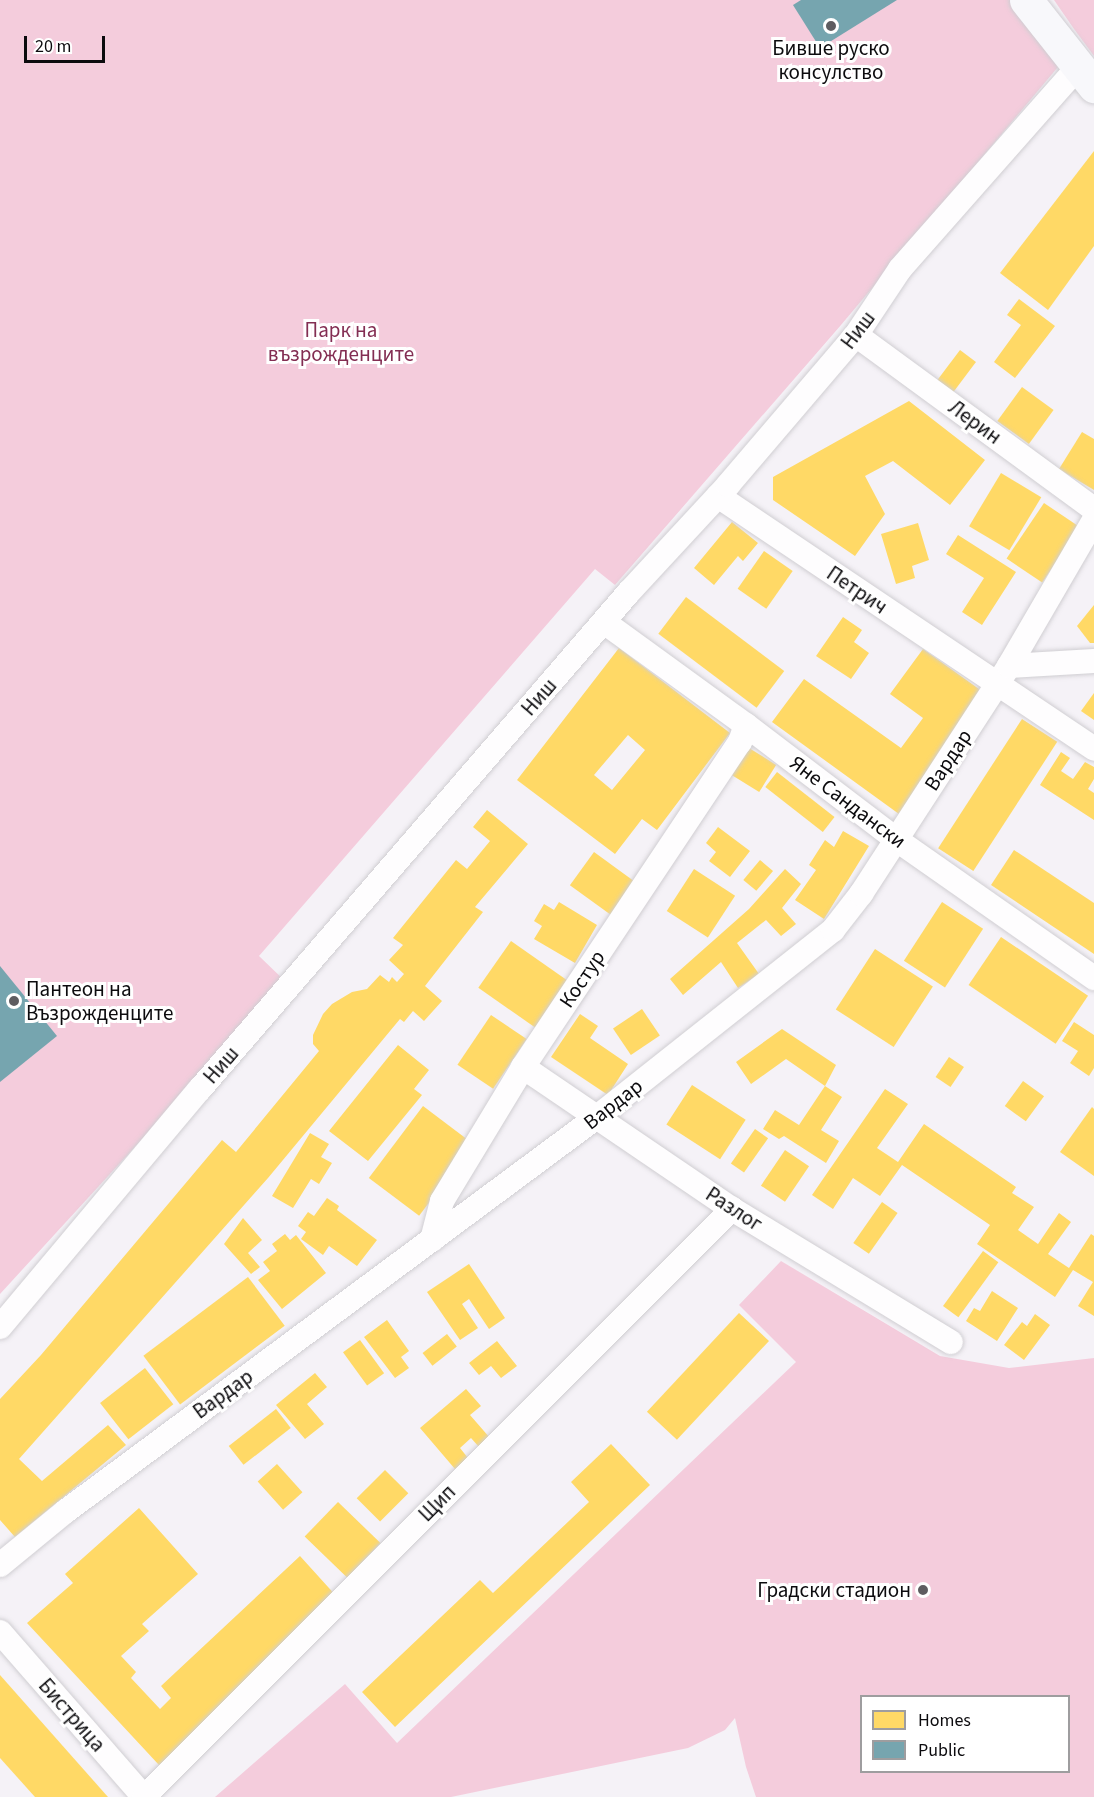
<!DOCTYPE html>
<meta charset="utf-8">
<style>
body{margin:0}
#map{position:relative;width:1094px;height:1797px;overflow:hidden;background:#f5f2f7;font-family:"Source Sans 3",sans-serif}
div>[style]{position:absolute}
.green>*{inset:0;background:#f4ccdc}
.homes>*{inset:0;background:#ffd966;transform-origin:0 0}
.public>*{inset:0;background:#76a5af}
.roads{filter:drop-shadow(0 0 2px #d0ced2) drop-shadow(0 0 2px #d0ced2)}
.street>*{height:24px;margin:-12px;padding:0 12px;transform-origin:12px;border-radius:12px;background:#fefdfe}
.secondary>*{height:33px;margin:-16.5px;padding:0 16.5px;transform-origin:16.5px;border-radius:16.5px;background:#f8f8fb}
.dots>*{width:16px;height:16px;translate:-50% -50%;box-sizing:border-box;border:3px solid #fff;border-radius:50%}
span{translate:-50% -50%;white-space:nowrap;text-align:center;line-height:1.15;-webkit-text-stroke:6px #fff;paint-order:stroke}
.poi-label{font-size:21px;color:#0c0b0e}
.left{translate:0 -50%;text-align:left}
.right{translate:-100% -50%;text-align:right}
.park-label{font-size:21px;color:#832e53}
.street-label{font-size:21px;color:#0c0b0e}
.legend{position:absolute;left:860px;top:1695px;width:210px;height:78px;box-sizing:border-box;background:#fff;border:2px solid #9e9d9f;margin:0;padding:8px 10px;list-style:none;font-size:18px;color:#0c0b0e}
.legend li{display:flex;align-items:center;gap:12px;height:30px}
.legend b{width:30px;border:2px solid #9e9d9f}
.scale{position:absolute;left:24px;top:36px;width:81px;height:27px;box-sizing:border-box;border:3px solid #0c0b0e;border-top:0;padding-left:8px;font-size:18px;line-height:21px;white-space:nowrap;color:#0c0b0e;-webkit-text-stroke:4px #fff;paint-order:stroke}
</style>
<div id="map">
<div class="green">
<i style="clip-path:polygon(0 0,1010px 0,1058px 67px,841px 325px,615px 585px,595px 569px,259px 956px,286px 982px,0 1294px)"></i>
<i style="clip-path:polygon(1054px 0,1094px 0,1094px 56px,1074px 29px)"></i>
<i style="clip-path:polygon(evenodd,781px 1261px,940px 1356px,1009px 1368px,1094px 1358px,1094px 1797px,756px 1797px,746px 1767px,735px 1718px,725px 1730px,688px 1748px,451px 1797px,215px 1797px,345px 1684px,397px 1743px,796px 1362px,739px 1305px,781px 1261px,862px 1696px,1068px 1696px,1068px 1772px,862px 1772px,862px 1696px)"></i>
</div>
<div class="homes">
<i style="clip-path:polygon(1094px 151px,1094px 246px,1048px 310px,1000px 273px)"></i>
<i style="clip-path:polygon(1019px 299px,1055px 326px,1015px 378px,994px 362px,1021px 325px,1007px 315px)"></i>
<i style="left:960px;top:350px;width:20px;height:40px;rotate:37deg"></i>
<i style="left:1022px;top:387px;width:39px;height:42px;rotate:36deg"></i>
<i style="clip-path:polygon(909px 401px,985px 460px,950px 505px,893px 461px,865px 476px,885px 514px,855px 556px,773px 500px,773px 477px)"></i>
<i style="clip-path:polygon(1082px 432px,1094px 439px,1094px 490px,1059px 469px)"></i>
<i style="left:1001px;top:473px;width:47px;height:62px;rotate:31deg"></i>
<i style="left:1044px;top:503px;width:43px;height:67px;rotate:34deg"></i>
<i style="clip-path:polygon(732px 522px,758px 543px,743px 561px,738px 556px,714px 585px,694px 568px)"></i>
<i style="clip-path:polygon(918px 523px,929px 560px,912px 566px,915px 578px,896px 584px,881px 534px)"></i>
<i style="clip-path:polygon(958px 535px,1016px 572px,982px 625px,962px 612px,984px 578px,946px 554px)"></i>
<i style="left:764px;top:551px;width:35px;height:46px;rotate:35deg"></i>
<i style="left:686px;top:597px;width:123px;height:46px;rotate:37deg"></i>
<i style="clip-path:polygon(1094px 605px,1094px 643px,1090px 643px,1077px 626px)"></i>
<i style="clip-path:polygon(843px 617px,862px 630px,854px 642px,869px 653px,851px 679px,816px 656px)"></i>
<i style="clip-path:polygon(evenodd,619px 648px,730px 733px,657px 830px,642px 819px,615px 854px,517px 780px,619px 648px,628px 735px,645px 750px,612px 790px,594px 775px,628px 735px)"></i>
<i style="clip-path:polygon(923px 649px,986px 694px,899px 814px,772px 722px,804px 679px,901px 748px,923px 718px,890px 694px)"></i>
<i style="clip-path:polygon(1094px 693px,1094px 720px,1081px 711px)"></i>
<i style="left:1022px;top:719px;width:42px;height:154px;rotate:33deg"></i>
<i style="left:749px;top:748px;width:32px;height:32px;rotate:32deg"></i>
<i style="clip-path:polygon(1061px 752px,1070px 758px,1061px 771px,1073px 779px,1085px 762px,1094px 767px,1094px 779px,1088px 789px,1094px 793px,1094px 820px,1040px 785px)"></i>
<i style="left:777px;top:772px;width:73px;height:19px;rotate:38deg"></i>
<i style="clip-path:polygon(487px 810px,528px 844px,475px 907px,483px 912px,425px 986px,442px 1001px,424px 1021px,413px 1011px,404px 1022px,400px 1019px,268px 1178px,19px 1459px,42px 1481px,108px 1425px,126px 1445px,15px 1537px,0 1520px,0 1399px,41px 1355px,222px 1140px,236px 1152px,319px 1051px,313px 1044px,313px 1035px,323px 1014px,332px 1004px,352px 992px,367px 989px,380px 975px,389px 982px,392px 977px,397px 982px,404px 974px,389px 960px,403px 945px,393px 938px,456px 860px,467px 869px,490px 841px,473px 827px)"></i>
<i style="clip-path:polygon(718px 827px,750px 851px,730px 877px,709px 861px,716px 852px,706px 843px)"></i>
<i style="clip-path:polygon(843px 831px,869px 846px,824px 919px,795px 900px,816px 870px,809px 865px,825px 840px,834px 847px)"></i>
<i style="clip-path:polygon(1014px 850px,1094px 903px,1094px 954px,991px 885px)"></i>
<i style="left:594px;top:852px;width:53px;height:41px;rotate:36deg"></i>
<i style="left:760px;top:860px;width:17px;height:26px;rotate:40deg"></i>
<i style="left:694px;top:869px;width:49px;height:50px;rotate:33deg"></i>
<i style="clip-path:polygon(785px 869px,801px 884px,782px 908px,796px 924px,781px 936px,766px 920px,737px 943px,759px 974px,738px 988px,721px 962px,683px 995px,670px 979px,749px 909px)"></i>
<i style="clip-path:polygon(559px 902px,597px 925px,575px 963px,534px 939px,542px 926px,534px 921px,544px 904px,554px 910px)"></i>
<i style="left:942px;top:902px;width:49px;height:70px;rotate:33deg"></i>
<i style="left:1001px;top:937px;width:105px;height:58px;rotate:34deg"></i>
<i style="left:511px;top:941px;width:75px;height:57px;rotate:35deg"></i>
<i style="left:875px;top:949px;width:69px;height:72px;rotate:33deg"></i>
<i style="left:642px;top:1009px;width:32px;height:35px;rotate:56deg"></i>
<i style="clip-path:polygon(580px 1014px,598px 1026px,590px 1038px,628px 1064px,608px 1095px,551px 1057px)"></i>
<i style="left:491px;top:1015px;width:43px;height:60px;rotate:34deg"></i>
<i style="clip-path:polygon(1074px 1022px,1094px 1035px,1094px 1068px,1089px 1076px,1070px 1063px,1078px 1051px,1062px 1041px)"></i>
<i style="clip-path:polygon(782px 1029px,836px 1065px,825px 1086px,786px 1059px,751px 1084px,736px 1062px)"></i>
<i style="clip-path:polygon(398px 1045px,429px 1070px,414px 1089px,422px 1095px,368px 1161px,329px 1131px)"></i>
<i style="left:949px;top:1057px;width:18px;height:24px;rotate:34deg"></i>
<i style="left:1023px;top:1081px;width:26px;height:31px;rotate:36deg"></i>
<i style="left:692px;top:1085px;width:64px;height:47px;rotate:33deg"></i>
<i style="clip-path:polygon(825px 1086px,842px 1097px,821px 1130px,839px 1141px,826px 1163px,784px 1136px,779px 1139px,763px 1129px,775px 1110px,799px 1125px)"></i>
<i style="clip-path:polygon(885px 1089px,908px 1104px,877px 1148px,898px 1162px,924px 1124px,1016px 1187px,1012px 1193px,1034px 1207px,1018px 1230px,1038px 1244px,1059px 1213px,1071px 1222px,1048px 1254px,1069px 1268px,1091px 1234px,1094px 1236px,1094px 1316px,1078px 1306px,1093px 1282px,1073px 1270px,1055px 1297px,977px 1244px,990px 1225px,902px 1165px,880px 1196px,853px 1178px,833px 1209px,812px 1195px)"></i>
<i style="left:423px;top:1106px;width:63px;height:90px;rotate:37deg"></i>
<i style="clip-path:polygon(1092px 1107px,1094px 1109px,1094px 1176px,1060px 1152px)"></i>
<i style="left:755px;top:1129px;width:16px;height:42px;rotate:35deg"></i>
<i style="clip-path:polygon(310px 1133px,329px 1144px,321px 1157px,332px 1163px,319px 1184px,311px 1179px,293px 1208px,272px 1196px)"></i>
<i style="left:785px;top:1150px;width:29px;height:43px;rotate:34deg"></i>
<i style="clip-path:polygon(327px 1198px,339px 1206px,337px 1210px,377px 1240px,357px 1266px,329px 1246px,323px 1255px,301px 1239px,306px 1232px,298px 1226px,308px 1212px,314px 1216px)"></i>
<i style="left:882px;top:1202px;width:19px;height:50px;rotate:35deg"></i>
<i style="clip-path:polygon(243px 1218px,262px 1240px,248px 1253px,260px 1267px,251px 1274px,224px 1244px)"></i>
<i style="clip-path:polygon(285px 1234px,290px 1240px,296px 1235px,326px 1273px,282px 1309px,258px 1280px,270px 1271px,263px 1262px,277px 1251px,272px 1244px)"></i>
<i style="left:983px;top:1251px;width:19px;height:68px;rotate:36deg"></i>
<i style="clip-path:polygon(469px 1264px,505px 1318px,489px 1329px,469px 1299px,462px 1304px,478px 1328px,460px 1340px,427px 1292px)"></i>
<i style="left:248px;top:1277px;width:61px;height:131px;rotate:53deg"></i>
<i style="clip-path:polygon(992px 1291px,1018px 1308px,997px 1341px,966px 1321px,974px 1308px,980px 1311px)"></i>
<i style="left:739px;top:1313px;width:41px;height:135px;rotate:43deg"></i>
<i style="clip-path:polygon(1035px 1314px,1050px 1325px,1024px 1360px,1004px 1345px,1022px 1322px,1027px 1326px)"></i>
<i style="clip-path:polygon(387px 1320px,409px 1351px,401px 1357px,409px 1368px,395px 1378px,364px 1337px)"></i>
<i style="left:447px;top:1334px;width:16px;height:31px;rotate:52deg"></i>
<i style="left:360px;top:1340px;width:41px;height:21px;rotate:54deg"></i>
<i style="clip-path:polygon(497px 1341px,517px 1366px,501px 1378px,491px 1366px,479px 1375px,469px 1363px)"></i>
<i style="left:145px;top:1368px;width:46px;height:57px;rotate:52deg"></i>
<i style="clip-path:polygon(315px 1373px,327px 1387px,307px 1404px,324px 1424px,305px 1439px,276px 1405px)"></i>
<i style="clip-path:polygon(466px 1389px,481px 1406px,470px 1415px,490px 1438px,479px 1447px,471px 1438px,460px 1448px,468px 1458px,455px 1469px,420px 1428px)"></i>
<i style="left:276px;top:1409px;width:24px;height:60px;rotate:52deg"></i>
<i style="clip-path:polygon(611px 1444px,650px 1485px,395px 1727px,362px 1692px,480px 1580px,493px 1593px,589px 1502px,571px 1482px)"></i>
<i style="left:277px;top:1464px;width:38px;height:26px;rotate:48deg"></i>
<i style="left:385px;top:1470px;width:33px;height:40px;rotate:45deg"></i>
<i style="left:338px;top:1502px;width:59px;height:48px;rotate:44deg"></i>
<i style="clip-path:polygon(139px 1508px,198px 1574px,142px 1624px,149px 1631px,121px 1656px,136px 1672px,131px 1678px,160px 1709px,171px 1698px,161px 1686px,300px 1556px,338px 1598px,159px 1765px,27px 1623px,73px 1583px,65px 1574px)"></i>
<i style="clip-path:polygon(0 1675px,108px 1797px,35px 1797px,0 1758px)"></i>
</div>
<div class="public">
<i style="clip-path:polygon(801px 0,897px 0,820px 48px,793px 5px)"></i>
<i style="clip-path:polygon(0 966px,57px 1036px,0 1082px)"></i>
</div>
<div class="roads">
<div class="street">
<i style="left:856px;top:335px;width:295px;rotate:36.2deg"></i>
<i style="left:718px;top:496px;width:453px;rotate:33.9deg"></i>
<i style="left:604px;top:622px;width:175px;rotate:36deg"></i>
<i style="left:746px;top:725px;width:190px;rotate:37.3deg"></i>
<i style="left:897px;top:840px;width:241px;rotate:35deg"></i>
<i style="left:1009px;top:666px;width:85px;rotate:-3.4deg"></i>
<i style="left:523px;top:1067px;width:253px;rotate:34.2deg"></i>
<i style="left:732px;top:1209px;width:256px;rotate:31.3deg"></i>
<i style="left:432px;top:1240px;width:40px;rotate:-75.6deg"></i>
<i style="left:442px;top:1201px;width:157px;rotate:-58.8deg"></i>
<i style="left:523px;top:1067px;width:391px;rotate:-56.3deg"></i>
<i style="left:740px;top:742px;width:18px;rotate:-71deg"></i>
<i style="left:0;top:1327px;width:311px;rotate:-50deg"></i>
<i style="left:200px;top:1089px;width:657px;rotate:-49.2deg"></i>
<i style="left:629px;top:592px;width:146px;rotate:-47.2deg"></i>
<i style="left:728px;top:485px;width:197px;rotate:-49.5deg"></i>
<i style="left:856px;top:335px;width:79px;rotate:-56.3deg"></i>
<i style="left:900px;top:269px;width:269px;rotate:-48.6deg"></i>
<i style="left:0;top:1565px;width:85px;rotate:-39.3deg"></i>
<i style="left:66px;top:1511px;width:661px;rotate:-36.58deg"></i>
<i style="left:597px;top:1117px;width:301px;rotate:-38.4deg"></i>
<i style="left:833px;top:930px;width:46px;rotate:-52.1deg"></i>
<i style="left:861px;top:894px;width:272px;rotate:-57deg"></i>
<i style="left:1009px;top:666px;width:169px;rotate:-59.8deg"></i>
<i style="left:0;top:1632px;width:219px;rotate:48.9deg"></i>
<i style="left:144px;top:1797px;width:832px;rotate:-45deg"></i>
</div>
<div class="secondary">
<i style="left:1026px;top:0;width:110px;rotate:51.7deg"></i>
</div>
</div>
<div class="dots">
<i style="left:831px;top:26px;background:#5e5c60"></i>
<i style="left:14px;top:1001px;background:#5e5c60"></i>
<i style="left:923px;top:1590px;background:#5e5c60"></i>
</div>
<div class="poi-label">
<span style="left:831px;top:60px">Бивше руско<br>консулство</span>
<span class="left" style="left:26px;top:1001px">Пантеон на<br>Възрожденците</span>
<span class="right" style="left:911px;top:1590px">Градски стадион</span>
</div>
<div class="park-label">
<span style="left:341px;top:342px">Парк на<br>възрожденците</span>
</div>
<div class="street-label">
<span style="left:858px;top:330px;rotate:-53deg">Ниш</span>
<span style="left:975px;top:422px;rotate:36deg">Лерин</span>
<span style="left:857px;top:590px;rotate:34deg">Петрич</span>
<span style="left:539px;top:697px;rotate:-49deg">Ниш</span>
<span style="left:948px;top:760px;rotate:-57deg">Вардар</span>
<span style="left:848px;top:802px;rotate:37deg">Яне Сандански</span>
<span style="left:582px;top:979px;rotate:-56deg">Костур</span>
<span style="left:221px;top:1065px;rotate:-49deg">Ниш</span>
<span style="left:613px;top:1104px;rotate:-38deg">Вардар</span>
<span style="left:734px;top:1209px;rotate:33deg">Разлог</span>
<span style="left:223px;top:1394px;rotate:-36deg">Вардар</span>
<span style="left:437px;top:1503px;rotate:-45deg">Щип</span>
<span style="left:72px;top:1715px;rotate:49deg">Бистрица</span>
</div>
<ul class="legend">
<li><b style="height:16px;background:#ffd966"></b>Homes</li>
<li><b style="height:16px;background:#76a5af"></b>Public</li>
</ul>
<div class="scale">20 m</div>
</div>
